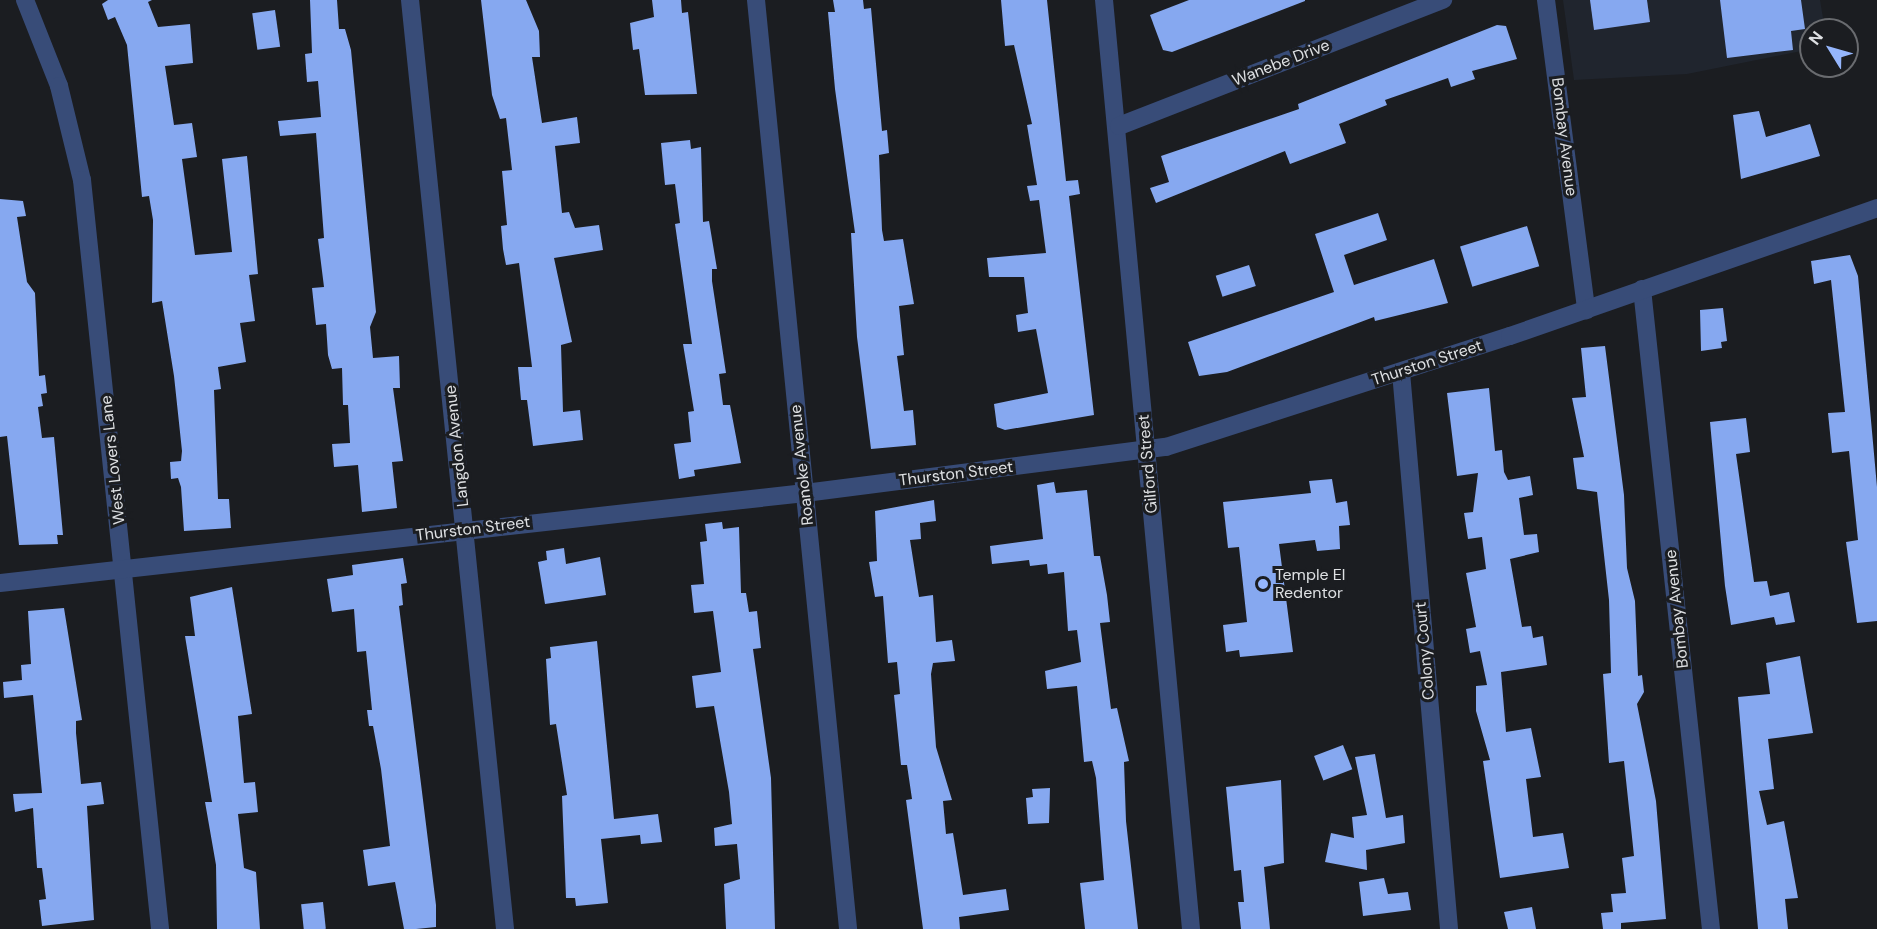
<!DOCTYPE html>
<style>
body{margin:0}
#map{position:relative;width:1877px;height:929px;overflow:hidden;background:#1b1d21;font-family:"DM Sans",sans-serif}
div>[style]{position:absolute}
.built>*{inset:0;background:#20252e}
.building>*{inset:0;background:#86a8f0;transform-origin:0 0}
.minor>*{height:18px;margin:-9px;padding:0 9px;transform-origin:9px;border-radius:9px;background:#384c78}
.dots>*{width:16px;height:16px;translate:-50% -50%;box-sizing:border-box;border:3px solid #1b1d21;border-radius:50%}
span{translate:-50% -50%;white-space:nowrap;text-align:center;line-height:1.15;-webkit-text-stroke:6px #1b1d21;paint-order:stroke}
.street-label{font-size:16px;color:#dee0e3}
.poi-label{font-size:16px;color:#dee0e3}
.left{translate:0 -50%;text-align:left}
.north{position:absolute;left:1799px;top:18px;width:60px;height:60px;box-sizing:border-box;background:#1b1d21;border:2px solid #696b6f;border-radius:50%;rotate:307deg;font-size:16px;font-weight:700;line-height:24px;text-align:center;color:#dee0e3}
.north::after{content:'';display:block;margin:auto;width:21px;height:27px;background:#95b6fd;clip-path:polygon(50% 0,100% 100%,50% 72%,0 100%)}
</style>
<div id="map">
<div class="built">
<i style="clip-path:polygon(1563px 0,1820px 0,1825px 30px,1811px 30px,1811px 49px,1687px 74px,1574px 80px)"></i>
</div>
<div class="building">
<i style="clip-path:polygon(108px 0,152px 0,148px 2px,158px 27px,190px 24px,193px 63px,165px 66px,174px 125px,192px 123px,197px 157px,182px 159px,195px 255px,232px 252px,222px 159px,247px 156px,258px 274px,249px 275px,255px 321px,240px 323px,246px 362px,218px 367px,221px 389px,214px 390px,218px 499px,229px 499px,231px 528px,184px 531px,181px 487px,178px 478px,171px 479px,170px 462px,181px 461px,182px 451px,174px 376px,162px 301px,152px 303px,153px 220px,149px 196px,142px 197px,127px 45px,115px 17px,108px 20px,102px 4px)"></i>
<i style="clip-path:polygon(310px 0,337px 0,339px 29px,345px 29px,351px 50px,376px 312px,370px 327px,373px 358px,399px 356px,400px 388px,393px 388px,403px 461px,392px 462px,397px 508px,362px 512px,358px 465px,334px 467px,332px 444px,350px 443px,348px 405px,343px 405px,342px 368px,332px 369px,328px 355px,326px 324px,316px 325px,312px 288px,324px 287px,318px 239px,324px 238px,316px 133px,280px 136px,278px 121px,321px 117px,318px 81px,307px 82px,305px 54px,312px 53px)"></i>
<i style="clip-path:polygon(481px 0,526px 0,539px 31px,540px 57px,532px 57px,542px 123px,577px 117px,580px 143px,555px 146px,562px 213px,569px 212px,575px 228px,599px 225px,603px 250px,554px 258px,572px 342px,561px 345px,563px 412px,580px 410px,583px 440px,533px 446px,527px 400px,521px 400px,518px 367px,532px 367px,519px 263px,506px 265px,503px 249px,501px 226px,507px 225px,502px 171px,512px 170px,506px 118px,500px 119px,492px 95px)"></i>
<i style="clip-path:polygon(652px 0,681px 0,682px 13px,688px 12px,697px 94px,645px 95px,639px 49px,633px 50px,630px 23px,654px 17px)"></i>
<i style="clip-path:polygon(833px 0,863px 0,864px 9px,871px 8px,882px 131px,887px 130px,889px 153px,879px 155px,882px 230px,884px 241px,903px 239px,914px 304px,899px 306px,904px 355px,897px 356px,904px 411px,913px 410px,916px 445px,871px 449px,857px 337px,851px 233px,855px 233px,835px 89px,828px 12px,835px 12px)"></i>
<i style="clip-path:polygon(1001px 0,1047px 0,1066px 181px,1078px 180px,1080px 194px,1069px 196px,1094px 415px,1005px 430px,997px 427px,994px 404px,1048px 393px,1036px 329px,1018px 332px,1016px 315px,1028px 313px,1024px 277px,989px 277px,987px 258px,1046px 253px,1039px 200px,1030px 201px,1027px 186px,1037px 185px,1027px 125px,1032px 124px,1014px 45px,1005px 46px)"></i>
<i style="clip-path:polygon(1189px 0,1305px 0,1305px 1px,1172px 52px,1163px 50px,1150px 15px)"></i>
<i style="clip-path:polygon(1590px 0,1647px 0,1650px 22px,1594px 30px)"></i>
<i style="clip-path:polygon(1720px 0,1801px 0,1805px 29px,1791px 31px,1793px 50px,1727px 58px)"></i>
<i style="left:275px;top:10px;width:37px;height:23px;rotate:82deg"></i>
<i style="clip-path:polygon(1497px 25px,1506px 26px,1517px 59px,1472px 71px,1475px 79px,1451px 87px,1448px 78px,1385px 100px,1387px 105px,1339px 124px,1346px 143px,1290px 164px,1285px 151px,1156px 203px,1150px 188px,1169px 182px,1161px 156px,1299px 109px,1298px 104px)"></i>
<i style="clip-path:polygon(1759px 111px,1766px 137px,1810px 124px,1820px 156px,1741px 179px,1733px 115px)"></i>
<i style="clip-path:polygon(690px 140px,691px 149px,701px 147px,703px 222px,709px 221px,717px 269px,712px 269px,712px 281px,726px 373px,719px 374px,723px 405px,730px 405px,741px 463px,694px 470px,695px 476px,679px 479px,674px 444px,691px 442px,688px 412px,694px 411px,683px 344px,692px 344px,675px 224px,680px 223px,675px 184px,665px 185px,661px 143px)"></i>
<i style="clip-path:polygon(0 199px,23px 201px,26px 216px,17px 217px,27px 282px,35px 293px,39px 376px,45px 375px,47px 393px,41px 394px,43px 406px,38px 407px,42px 438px,54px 437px,63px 535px,57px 535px,58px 544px,19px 545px,7px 436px,0 437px)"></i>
<i style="clip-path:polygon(1378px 213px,1387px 240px,1344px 255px,1354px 285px,1434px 259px,1448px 303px,1375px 321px,1374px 317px,1227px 372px,1199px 376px,1188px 342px,1334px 292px,1315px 234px)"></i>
<i style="left:1527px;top:226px;width:42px;height:70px;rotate:73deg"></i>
<i style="clip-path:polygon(1850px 255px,1858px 276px,1877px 487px,1877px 621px,1857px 623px,1846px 542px,1858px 540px,1849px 451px,1832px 453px,1828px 413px,1845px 412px,1831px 280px,1814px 284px,1811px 261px)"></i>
<i style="left:1249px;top:265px;width:22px;height:35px;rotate:72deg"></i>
<i style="clip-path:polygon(1723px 308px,1727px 341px,1721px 342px,1722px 348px,1701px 351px,1700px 310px)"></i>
<i style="clip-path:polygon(1605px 346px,1624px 495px,1627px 568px,1635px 601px,1638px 676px,1642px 675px,1644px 692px,1637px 704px,1656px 801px,1666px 919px,1621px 923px,1621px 929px,1603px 929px,1601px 913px,1613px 912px,1611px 894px,1626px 893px,1622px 858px,1634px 856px,1624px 761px,1609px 763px,1603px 674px,1611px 673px,1609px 600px,1597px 492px,1577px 489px,1573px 458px,1584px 457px,1572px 398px,1586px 397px,1581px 348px)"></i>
<i style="clip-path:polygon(1489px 388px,1495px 451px,1502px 450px,1504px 472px,1508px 480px,1530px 476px,1533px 495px,1519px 498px,1524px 535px,1537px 534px,1539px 552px,1510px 559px,1522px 627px,1531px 626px,1533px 638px,1543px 636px,1547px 665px,1501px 672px,1506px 732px,1531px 728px,1541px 777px,1526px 779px,1533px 837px,1563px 833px,1569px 868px,1500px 878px,1483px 761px,1490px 760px,1476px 711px,1476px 686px,1487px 685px,1480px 651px,1470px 653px,1466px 629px,1476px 627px,1466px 573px,1486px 569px,1482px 537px,1468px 539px,1464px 513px,1473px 512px,1478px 473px,1457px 476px,1447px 393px)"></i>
<i style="clip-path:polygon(1746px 418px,1750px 452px,1736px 454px,1754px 582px,1767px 581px,1770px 596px,1789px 592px,1795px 622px,1776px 625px,1774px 617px,1731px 625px,1725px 586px,1710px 422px)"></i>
<i style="clip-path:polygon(1332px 479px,1336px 503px,1347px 501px,1350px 525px,1339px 526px,1340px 549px,1317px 551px,1315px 540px,1279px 544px,1293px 652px,1240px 657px,1239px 650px,1226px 652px,1223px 625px,1247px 622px,1239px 547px,1228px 548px,1223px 502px,1311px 493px,1309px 481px)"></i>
<i style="clip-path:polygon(1054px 482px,1056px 493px,1087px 490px,1094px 556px,1100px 556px,1107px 595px,1110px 622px,1100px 623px,1111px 709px,1117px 708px,1129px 761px,1124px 762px,1126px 821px,1138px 929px,1085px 929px,1080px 883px,1104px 880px,1096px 778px,1092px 761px,1084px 762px,1077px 686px,1047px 689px,1045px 671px,1081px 662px,1077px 630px,1068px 631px,1064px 572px,1048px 574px,1047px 564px,1030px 566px,1029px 560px,992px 564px,990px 546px,1043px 539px,1037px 485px)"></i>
<i style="clip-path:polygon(934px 500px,936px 521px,920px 523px,921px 539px,910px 540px,919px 597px,933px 595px,936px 642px,952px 640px,955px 661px,933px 663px,931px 674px,936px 747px,952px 800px,943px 801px,946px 834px,953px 833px,963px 895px,1006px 889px,1009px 910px,959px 917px,960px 929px,923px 929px,906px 800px,912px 799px,907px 765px,901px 765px,894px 695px,900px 694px,897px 662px,888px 663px,883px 596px,875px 597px,869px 562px,877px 561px,875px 511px)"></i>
<i style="clip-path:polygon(722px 522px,723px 529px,739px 527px,741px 593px,746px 593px,749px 612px,757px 611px,761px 648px,753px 649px,771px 778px,775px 929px,726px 929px,724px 884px,740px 879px,737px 844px,715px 846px,714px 828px,732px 824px,729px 792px,714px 706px,696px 708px,692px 676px,721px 672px,713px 611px,694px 613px,691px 585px,704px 584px,700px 542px,707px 541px,705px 524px)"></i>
<i style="clip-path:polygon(564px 548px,566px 564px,600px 557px,606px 595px,545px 604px,538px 562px,547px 560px,546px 551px)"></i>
<i style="clip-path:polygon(403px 558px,407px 583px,401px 584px,403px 605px,399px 606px,436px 905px,436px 927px,416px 929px,404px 929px,395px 882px,368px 886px,363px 850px,390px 846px,381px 769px,373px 726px,369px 726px,367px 710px,372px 710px,366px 651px,357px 652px,354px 609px,332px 612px,327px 579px,353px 575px,352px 565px)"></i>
<i style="clip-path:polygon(232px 587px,252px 714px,238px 716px,244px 783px,255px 782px,258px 812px,238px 814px,244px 868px,256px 872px,260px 929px,217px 929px,216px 865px,205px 802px,212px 802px,185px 636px,195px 636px,190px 597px)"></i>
<i style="clip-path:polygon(64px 608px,82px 720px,76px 721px,76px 733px,81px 784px,101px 782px,104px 804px,87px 806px,94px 920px,42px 926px,39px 900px,46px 899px,42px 868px,37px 868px,33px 808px,15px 812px,13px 794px,42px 793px,33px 695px,4px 698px,3px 682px,22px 680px,21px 665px,31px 664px,28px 611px)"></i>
<i style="clip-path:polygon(597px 641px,614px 819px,658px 814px,662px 842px,641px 844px,640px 835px,601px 839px,608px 903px,576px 906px,575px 898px,566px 898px,562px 796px,567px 795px,556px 724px,550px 725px,546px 659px,551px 658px,550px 647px)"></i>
<i style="clip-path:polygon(1800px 656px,1813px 733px,1768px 739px,1774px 789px,1759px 791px,1767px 825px,1784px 821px,1798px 898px,1785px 899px,1788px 929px,1758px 929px,1738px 697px,1770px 694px,1766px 663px)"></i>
<i style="left:1343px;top:745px;width:26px;height:31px;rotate:69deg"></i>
<i style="clip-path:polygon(1375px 754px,1386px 818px,1403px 815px,1405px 843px,1366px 850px,1367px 870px,1325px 862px,1331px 833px,1354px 838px,1352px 817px,1367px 815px,1355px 757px)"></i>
<i style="clip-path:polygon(1281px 780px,1284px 863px,1264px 867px,1270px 929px,1241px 929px,1238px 902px,1244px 902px,1241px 870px,1234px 871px,1226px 787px)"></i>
<i style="clip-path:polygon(1050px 788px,1049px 823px,1028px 824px,1026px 798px,1033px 797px,1032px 789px)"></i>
<i style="clip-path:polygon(1384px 878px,1388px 894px,1408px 892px,1411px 910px,1363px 916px,1359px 882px)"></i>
<i style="left:323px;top:902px;width:27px;height:22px;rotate:84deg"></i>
<i style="clip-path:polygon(1532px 907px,1536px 929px,1508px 929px,1504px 912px)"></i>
</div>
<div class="minor">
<i style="left:25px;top:0;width:92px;rotate:68.4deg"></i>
<i style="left:59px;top:86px;width:97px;rotate:76.3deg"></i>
<i style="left:82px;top:180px;width:753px;rotate:84.05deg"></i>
<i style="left:410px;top:0;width:934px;rotate:84.16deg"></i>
<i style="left:756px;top:0;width:934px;rotate:84.34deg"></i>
<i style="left:1104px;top:0;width:933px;rotate:84.65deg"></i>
<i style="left:1546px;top:0;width:313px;rotate:82.6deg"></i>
<i style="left:1119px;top:126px;width:348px;rotate:-21.3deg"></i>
<i style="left:1642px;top:289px;width:644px;rotate:83.85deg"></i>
<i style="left:1401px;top:372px;width:559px;rotate:85.07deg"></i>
<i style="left:0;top:583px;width:810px;rotate:-6.38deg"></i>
<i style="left:805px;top:493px;width:364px;rotate:-7.3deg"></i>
<i style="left:1166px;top:447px;width:361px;rotate:-17.9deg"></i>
<i style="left:1510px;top:336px;width:389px;rotate:-19.2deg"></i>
</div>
<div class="dots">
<i style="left:1263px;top:584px;background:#95b6fd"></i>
</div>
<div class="street-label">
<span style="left:1281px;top:63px;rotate:-21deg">Wanebe Drive</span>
<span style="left:1564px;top:137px;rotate:83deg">Bombay Avenue</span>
<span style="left:1427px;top:363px;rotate:-18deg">Thurston Street</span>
<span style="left:457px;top:446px;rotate:-96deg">Langdon Avenue</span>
<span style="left:113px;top:460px;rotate:-96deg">West Lovers Lane</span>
<span style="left:1148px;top:464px;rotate:-95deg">Gilford Street</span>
<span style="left:802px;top:465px;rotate:-96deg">Roanoke Avenue</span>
<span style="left:956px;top:474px;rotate:-7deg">Thurston Street</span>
<span style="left:473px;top:529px;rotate:-7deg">Thurston Street</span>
<span style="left:1677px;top:609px;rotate:-96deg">Bombay Avenue</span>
<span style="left:1425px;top:651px;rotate:-95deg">Colony Court</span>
</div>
<div class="poi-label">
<span class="left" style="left:1275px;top:584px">Temple El<br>Redentor</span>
</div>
<div class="north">N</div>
</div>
